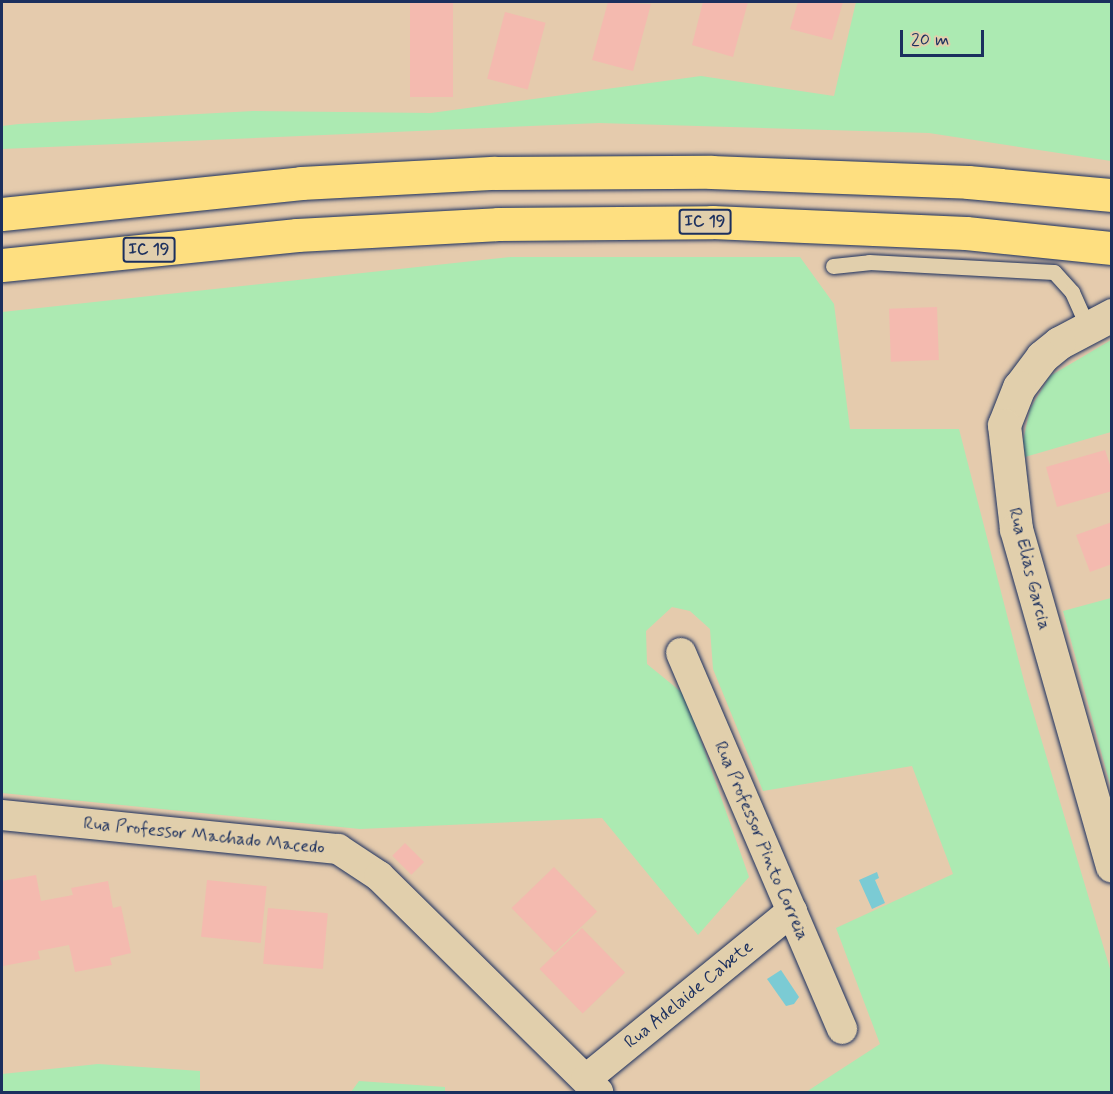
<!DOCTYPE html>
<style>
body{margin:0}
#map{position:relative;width:1113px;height:1094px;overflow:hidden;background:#e5cbad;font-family:Mynerve,sans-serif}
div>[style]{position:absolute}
.green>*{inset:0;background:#aceab2}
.water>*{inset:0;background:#7bcbd4}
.building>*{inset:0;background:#f4baaf;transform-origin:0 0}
.roads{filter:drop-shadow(0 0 2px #1b2f5e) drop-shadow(0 0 2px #1b2f5e)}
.service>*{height:15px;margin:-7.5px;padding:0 7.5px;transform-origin:7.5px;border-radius:7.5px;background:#e1cfac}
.minor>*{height:30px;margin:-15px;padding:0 15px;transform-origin:15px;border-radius:15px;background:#e1cfac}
.tertiary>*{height:33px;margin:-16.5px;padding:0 16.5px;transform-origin:16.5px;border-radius:16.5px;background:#e1cfac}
.trunk>*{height:33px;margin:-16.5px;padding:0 16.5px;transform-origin:16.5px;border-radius:16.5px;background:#fedf80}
span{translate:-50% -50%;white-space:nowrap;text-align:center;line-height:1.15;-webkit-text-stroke:5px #e1cfac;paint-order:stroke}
.shield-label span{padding:2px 4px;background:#e1cfac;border:2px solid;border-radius:4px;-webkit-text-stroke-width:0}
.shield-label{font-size:16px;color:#1b2f5e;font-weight:700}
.street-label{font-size:18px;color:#1b2f5e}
.frame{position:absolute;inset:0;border:3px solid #1b2f5e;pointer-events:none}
.scale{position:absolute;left:900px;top:30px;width:84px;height:27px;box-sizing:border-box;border:3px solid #1b2f5e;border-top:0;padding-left:8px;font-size:18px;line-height:21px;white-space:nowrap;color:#1b2f5e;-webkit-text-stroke:4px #e1cfac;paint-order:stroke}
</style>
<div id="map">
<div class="green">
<i style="clip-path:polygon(856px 2px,1111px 2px,1111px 161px,929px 133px,599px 123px,2px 149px,2px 126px,19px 124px,253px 111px,431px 113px,701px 76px,834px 96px)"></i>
<i style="clip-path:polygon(511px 257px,800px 257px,834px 304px,850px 429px,959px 429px,1025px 685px,1111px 972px,1111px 1092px,806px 1092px,880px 1044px,836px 928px,953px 874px,912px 766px,763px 791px,713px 669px,710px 629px,690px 611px,672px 607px,646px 631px,647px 664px,685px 695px,749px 877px,698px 935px,602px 818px,360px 829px,2px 793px,2px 312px)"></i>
<i style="clip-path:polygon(1111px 340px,1111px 432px,1025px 457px,1023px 441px,1030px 409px,1050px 376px)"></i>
<i style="clip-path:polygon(1111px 598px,1112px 598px,1111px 788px,1063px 611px)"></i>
<i style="clip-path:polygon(98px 1064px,200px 1071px,200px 1092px,2px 1092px,2px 1074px)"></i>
<i style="clip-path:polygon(359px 1081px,445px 1087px,445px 1092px,351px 1092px)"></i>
</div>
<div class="water">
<i style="clip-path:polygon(877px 872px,879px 878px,875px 880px,885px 903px,872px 909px,859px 880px)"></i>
<i style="clip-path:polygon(781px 970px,799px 997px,794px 1004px,786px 1006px,767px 979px)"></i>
</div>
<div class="building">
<i style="left:410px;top:2px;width:43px;height:95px"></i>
<i style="clip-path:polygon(608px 2px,651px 4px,633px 71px,592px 60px)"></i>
<i style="clip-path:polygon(703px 2px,748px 2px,733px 57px,692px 45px)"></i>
<i style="clip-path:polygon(798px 2px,843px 2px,832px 40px,790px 29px)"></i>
<i style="left:505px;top:12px;width:42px;height:69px;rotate:15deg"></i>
<i style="left:937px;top:307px;width:53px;height:48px;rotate:88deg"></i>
<i style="clip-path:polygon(1105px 450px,1112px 471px,1112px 491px,1057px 507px,1046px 467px)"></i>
<i style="clip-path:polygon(1112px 522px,1112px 564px,1090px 572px,1076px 535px)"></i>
<i style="left:405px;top:843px;width:27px;height:18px;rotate:45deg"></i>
<i style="left:554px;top:867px;width:62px;height:59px;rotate:46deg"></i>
<i style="clip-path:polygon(36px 875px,41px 901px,73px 895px,71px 888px,108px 881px,113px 908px,121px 906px,131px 953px,110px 958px,112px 965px,75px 972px,69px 945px,38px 951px,40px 959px,3px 966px,2px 881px)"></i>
<i style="left:207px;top:880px;width:60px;height:57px;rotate:6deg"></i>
<i style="left:268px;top:908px;width:60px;height:56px;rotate:5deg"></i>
<i style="left:582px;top:928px;width:62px;height:59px;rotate:46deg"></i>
</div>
<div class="roads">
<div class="service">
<i style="left:833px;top:266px;width:36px;rotate:-6deg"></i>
<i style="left:869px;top:262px;width:185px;rotate:3.1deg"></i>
<i style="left:1054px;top:272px;width:27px;rotate:48deg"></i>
<i style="left:1072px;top:292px;width:37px;rotate:66deg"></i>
</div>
<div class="minor">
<i style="left:681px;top:653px;width:409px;rotate:66.8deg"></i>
<i style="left:2px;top:815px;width:338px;rotate:5.8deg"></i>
<i style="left:338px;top:849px;width:49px;rotate:33.4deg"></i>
<i style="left:379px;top:876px;width:308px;rotate:44.6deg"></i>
<i style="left:586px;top:1079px;width:266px;rotate:-39.2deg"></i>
</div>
<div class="tertiary">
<i style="left:1112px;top:315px;width:60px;rotate:152.2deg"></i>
<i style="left:1059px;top:343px;width:22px;rotate:141deg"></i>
<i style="left:1042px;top:357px;width:38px;rotate:127deg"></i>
<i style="left:1019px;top:387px;width:41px;rotate:111.5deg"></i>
<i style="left:1004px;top:425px;width:105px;rotate:83.4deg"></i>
<i style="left:1016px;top:529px;width:350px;rotate:74.1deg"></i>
</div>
<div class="trunk">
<i style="left:2px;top:214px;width:301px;rotate:-5.9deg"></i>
<i style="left:301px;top:183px;width:194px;rotate:-3deg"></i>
<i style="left:495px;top:173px;width:216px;rotate:-0.3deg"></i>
<i style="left:711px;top:172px;width:257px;rotate:2.2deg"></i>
<i style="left:968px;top:182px;width:145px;rotate:5.2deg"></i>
<i style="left:2px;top:265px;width:297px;rotate:-5.8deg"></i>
<i style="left:297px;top:235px;width:201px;rotate:-3.1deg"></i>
<i style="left:498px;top:224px;width:214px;rotate:-0.5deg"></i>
<i style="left:712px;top:222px;width:254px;rotate:2.5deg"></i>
<i style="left:966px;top:233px;width:147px;rotate:5.9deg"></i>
</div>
</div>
<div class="shield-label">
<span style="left:705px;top:222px">IC 19</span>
<span style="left:149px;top:250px">IC 19</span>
</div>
<div class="street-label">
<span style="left:1029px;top:569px;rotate:76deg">Rua Elias Garcia</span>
<span style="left:204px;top:836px;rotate:6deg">Rua Professor Machado Macedo</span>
<span style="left:761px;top:841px;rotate:67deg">Rua Professor Pinto Correia</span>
<span style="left:689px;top:995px;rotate:-39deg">Rua Adelaide Cabete</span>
</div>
<div class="frame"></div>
<div class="scale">20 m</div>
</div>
